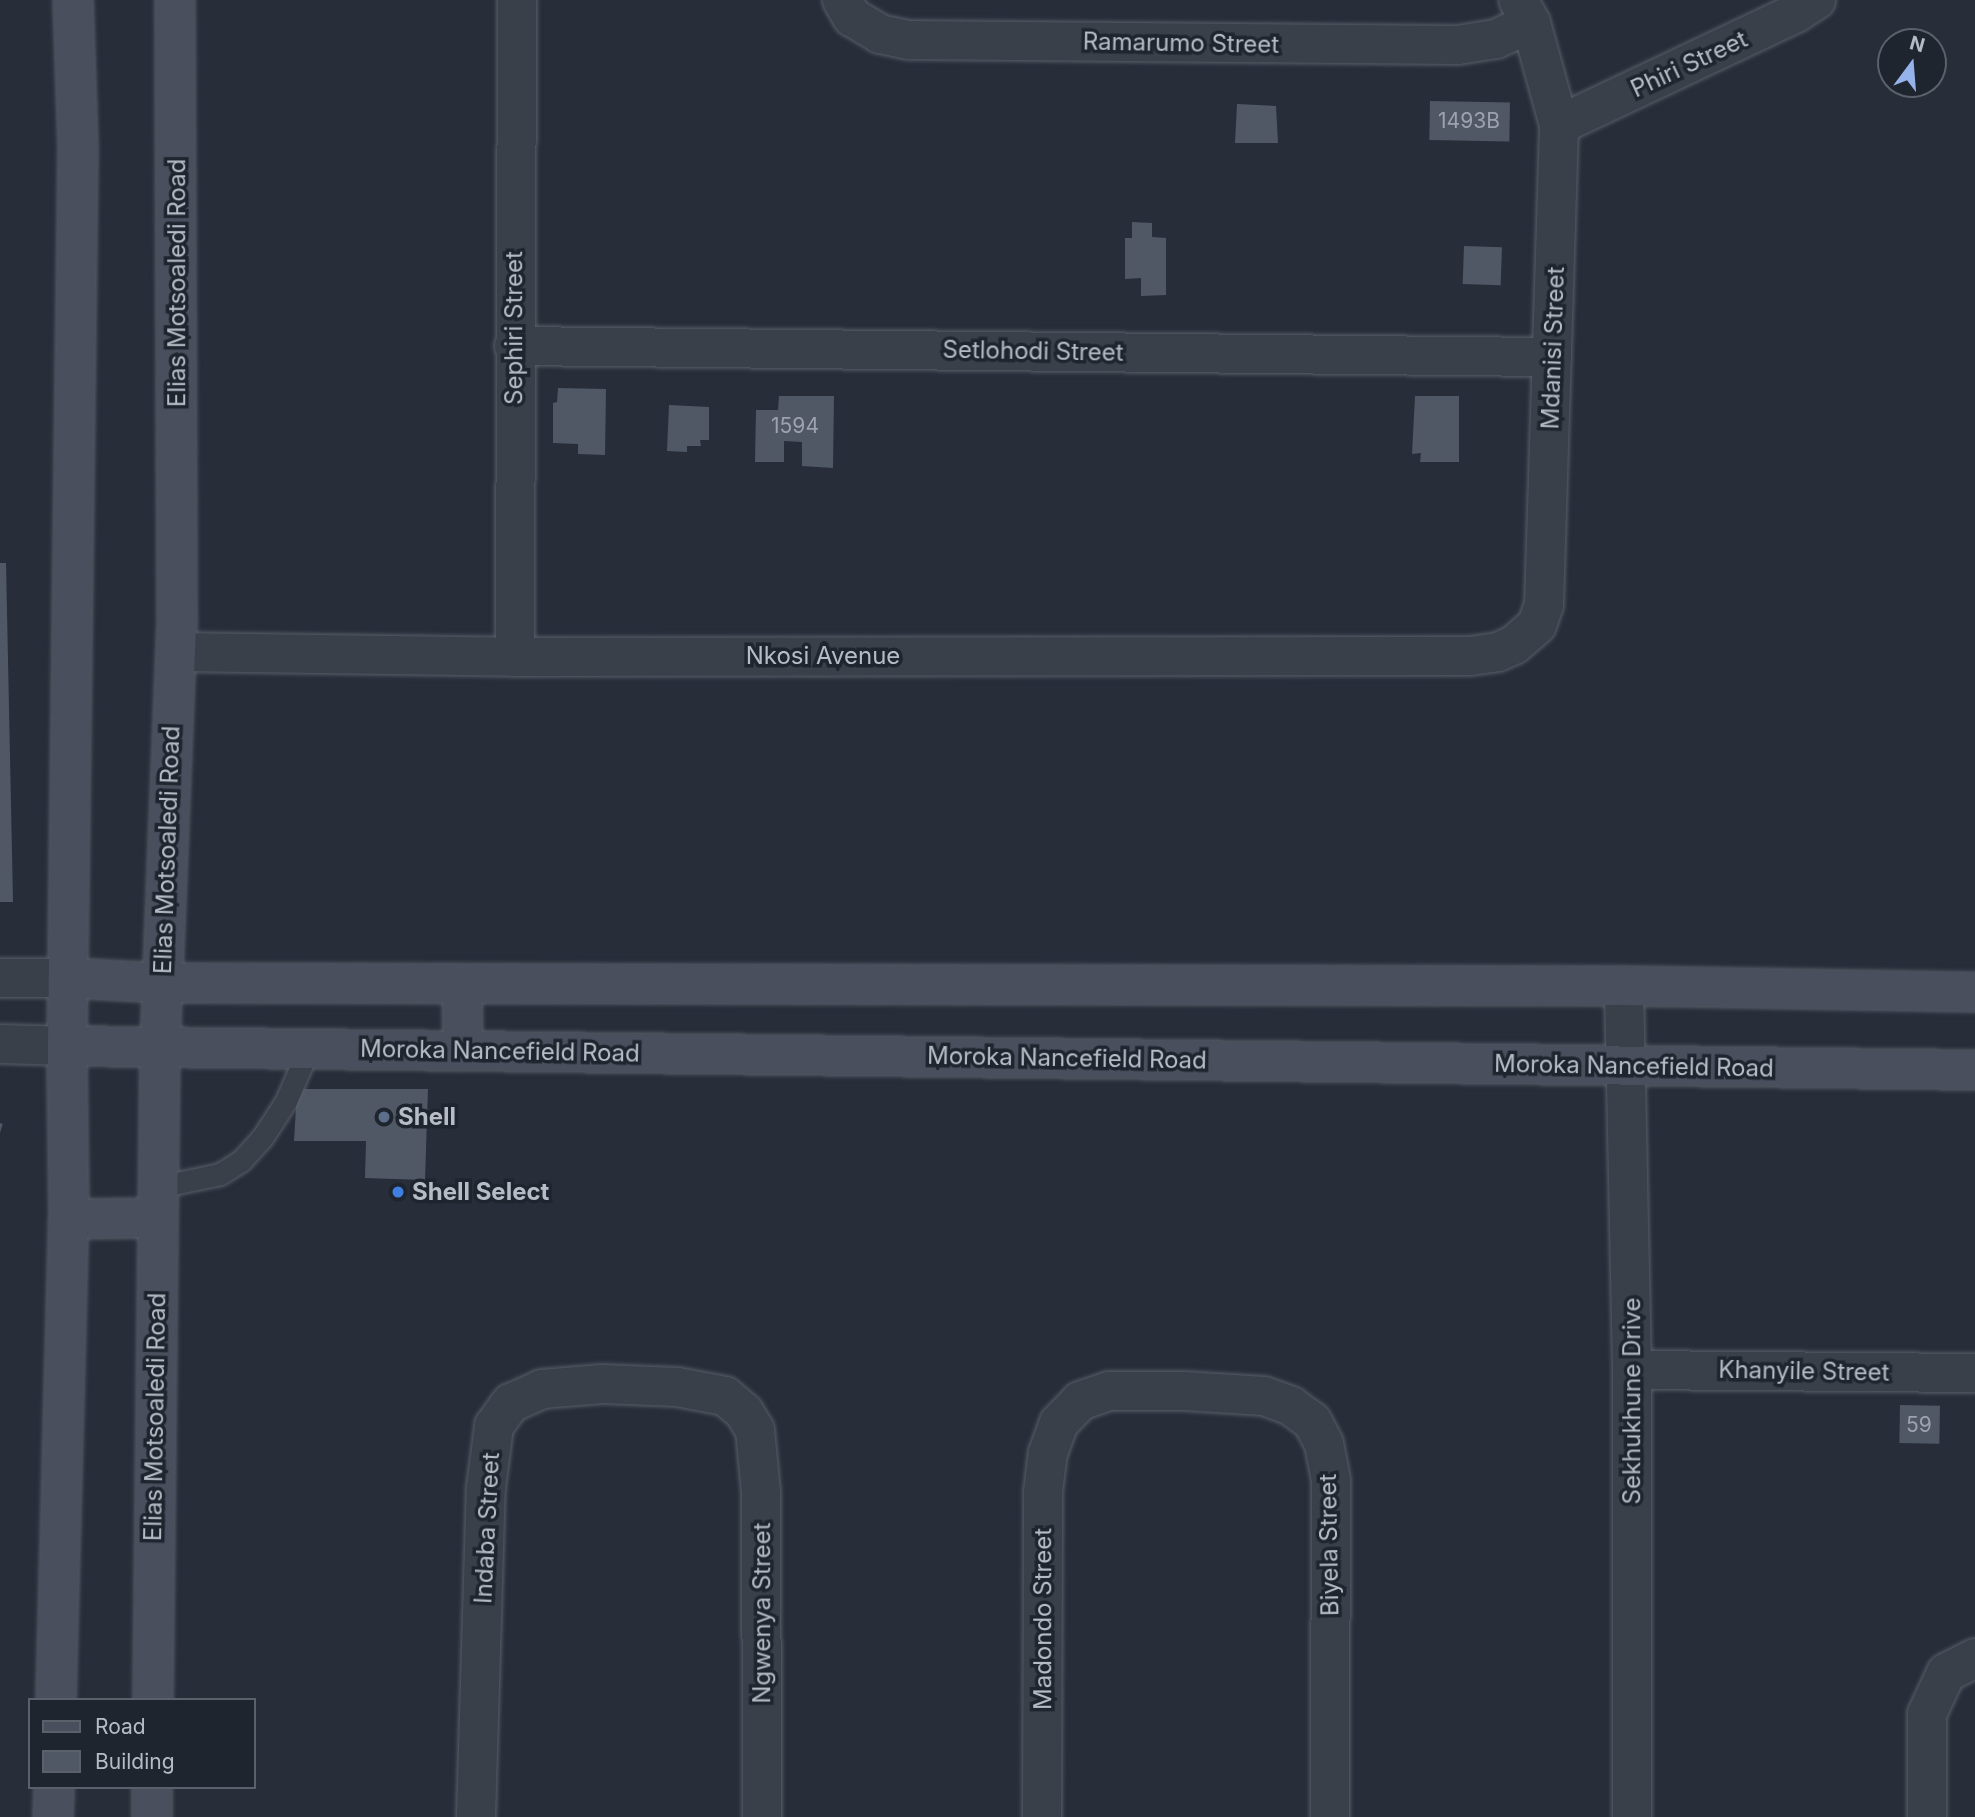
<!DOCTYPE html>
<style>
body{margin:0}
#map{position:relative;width:1975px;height:1817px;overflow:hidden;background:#272e3a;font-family:Inter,sans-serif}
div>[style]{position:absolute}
.building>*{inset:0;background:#505865;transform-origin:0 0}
.roads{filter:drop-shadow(0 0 2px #585e68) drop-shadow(0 0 2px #585e68)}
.service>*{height:21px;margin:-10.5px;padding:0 10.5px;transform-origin:10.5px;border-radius:10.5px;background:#3a404a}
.minor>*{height:38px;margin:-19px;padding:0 19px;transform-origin:19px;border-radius:19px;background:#3a404a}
.tertiary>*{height:38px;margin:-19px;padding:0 19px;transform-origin:19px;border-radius:19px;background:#3a404a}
.secondary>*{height:38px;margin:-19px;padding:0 19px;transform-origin:19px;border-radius:19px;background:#494f5d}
.dots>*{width:19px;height:19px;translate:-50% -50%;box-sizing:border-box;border:4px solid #1f252f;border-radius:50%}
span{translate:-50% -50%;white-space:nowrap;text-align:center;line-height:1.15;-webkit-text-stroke:7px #1f252f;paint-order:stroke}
.number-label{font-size:21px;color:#9ca2ae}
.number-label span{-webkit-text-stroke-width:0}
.street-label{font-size:24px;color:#b6bbc6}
.poi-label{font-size:24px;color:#b6bbc6;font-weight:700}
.left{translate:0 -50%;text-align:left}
.legend{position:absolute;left:28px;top:1698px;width:228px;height:91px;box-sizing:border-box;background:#1f252f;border:2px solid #5b616b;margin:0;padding:9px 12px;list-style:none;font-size:21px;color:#b6bbc6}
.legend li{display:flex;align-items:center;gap:14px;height:35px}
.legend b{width:35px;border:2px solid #5b616b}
.north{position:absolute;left:1877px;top:28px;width:70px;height:70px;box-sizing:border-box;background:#1f252f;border:2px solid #5b616b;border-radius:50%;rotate:16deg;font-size:19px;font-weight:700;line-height:28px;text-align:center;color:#b6bbc6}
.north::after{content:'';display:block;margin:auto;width:24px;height:32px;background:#96b2ea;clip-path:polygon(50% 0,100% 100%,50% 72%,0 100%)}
</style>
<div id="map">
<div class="building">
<i style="left:1430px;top:101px;width:80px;height:39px;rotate:1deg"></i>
<i style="clip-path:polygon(1237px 104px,1276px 106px,1278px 143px,1235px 143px)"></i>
<i style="clip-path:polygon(1132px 222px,1152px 223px,1152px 237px,1166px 238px,1166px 295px,1141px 296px,1141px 278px,1125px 279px,1125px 238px,1132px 238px)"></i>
<i style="left:1464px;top:246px;width:38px;height:38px;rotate:2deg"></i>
<i style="clip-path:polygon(558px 388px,606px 389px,605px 455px,578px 454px,578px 444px,553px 443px,553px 403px,557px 402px)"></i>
<i style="clip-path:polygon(779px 396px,834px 396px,833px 468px,802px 466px,802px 442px,784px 441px,784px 462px,755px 462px,756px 410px,778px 410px)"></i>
<i style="clip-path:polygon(1415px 396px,1459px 396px,1459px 462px,1420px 462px,1421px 453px,1412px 454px)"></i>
<i style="clip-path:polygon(669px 405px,709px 407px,709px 440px,700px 440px,701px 446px,687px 446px,687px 452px,667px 451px)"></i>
<i style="clip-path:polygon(0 563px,6px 563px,13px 902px,0 902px)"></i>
<i style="clip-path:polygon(297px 1089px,428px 1089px,425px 1180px,365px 1178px,366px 1141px,294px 1141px)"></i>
<i style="left:0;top:1123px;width:3px;height:252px;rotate:18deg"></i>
<i style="left:1900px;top:1405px;width:40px;height:38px;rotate:1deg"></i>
</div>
<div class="roads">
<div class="service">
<i style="left:158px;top:1187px;width:63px;rotate:-11.8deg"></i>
<i style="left:220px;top:1174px;width:25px;rotate:-32deg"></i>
<i style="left:241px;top:1161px;width:31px;rotate:-48deg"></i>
<i style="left:262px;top:1138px;width:44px;rotate:-57deg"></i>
<i style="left:286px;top:1101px;width:58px;rotate:-66.5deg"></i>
</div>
<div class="minor">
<i style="left:842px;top:0;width:20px;rotate:60deg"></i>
<i style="left:852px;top:17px;width:33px;rotate:31deg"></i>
<i style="left:880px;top:34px;width:30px;rotate:12deg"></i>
<i style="left:909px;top:40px;width:549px;rotate:0.52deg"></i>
<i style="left:1458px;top:45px;width:38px;rotate:-9deg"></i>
<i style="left:1496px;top:39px;width:38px;rotate:-25deg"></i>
<i style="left:1559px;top:125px;width:262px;rotate:-25.3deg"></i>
<i style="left:1796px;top:13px;width:24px;rotate:-33deg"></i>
<i style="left:514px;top:346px;width:1038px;rotate:0.61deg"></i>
<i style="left:176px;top:652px;width:339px;rotate:0.8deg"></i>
<i style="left:515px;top:657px;width:955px;rotate:-0.06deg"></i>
<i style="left:1470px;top:656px;width:28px;rotate:-8deg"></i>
<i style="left:1498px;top:652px;width:17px;rotate:-24deg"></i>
<i style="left:1514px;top:645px;width:30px;rotate:-41deg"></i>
<i style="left:1537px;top:625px;width:21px;rotate:-71deg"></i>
<i style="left:1544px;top:605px;width:480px;rotate:-88.2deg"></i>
<i style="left:1559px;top:125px;width:106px;rotate:-105.4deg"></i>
<i style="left:1531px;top:23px;width:26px;rotate:-119deg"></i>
<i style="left:515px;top:657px;width:657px;rotate:-89.83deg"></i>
<i style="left:1624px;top:986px;width:384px;rotate:88.8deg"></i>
<i style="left:1632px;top:1370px;width:447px;rotate:90deg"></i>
<i style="left:1632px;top:1370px;width:343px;rotate:0.5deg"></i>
<i style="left:476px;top:1817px;width:329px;rotate:-88.3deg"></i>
<i style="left:486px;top:1488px;width:63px;rotate:-82.6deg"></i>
<i style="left:494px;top:1426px;width:29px;rotate:-54deg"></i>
<i style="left:511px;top:1403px;width:34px;rotate:-24deg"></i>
<i style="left:542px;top:1389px;width:60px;rotate:-4.8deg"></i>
<i style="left:602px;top:1384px;width:75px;rotate:2.3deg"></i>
<i style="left:677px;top:1387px;width:49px;rotate:10.6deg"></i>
<i style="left:725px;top:1396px;width:25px;rotate:40deg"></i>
<i style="left:744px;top:1412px;width:21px;rotate:59deg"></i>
<i style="left:755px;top:1430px;width:62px;rotate:84.5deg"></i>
<i style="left:761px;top:1492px;width:325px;rotate:89.8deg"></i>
<i style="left:1042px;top:1817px;width:325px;rotate:-89.8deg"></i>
<i style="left:1043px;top:1492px;width:39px;rotate:-83deg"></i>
<i style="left:1048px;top:1453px;width:32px;rotate:-70deg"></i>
<i style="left:1059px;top:1423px;width:30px;rotate:-46deg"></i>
<i style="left:1080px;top:1401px;width:31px;rotate:-19deg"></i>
<i style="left:1109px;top:1391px;width:75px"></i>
<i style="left:1184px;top:1391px;width:80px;rotate:3.6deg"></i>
<i style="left:1264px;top:1396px;width:29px;rotate:20deg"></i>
<i style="left:1291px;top:1406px;width:26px;rotate:36deg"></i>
<i style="left:1312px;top:1421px;width:26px;rotate:62deg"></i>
<i style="left:1324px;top:1444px;width:38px;rotate:79deg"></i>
<i style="left:1331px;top:1481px;width:336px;rotate:90.2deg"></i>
<i style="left:1927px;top:1817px;width:103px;rotate:-90deg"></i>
<i style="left:1927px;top:1714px;width:45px;rotate:-65.1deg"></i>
<i style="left:1946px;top:1673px;width:33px;rotate:-27deg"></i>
</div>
<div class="tertiary">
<i style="left:0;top:978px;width:69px"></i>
<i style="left:0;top:1044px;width:67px;rotate:1.7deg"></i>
</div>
<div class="secondary">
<i style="left:69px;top:978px;width:93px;rotate:3.1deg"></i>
<i style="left:162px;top:983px;width:1462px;rotate:0.12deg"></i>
<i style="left:1624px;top:986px;width:351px;rotate:1deg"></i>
<i style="left:462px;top:984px;width:67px;rotate:89.1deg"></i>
<i style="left:67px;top:1046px;width:1908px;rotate:0.72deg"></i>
<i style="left:69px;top:1219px;width:88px;rotate:-0.7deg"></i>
<i style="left:56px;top:1700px;width:481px;rotate:-88.5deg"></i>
<i style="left:69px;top:1219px;width:173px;rotate:-90.7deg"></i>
<i style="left:67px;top:1046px;width:898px;rotate:-89.3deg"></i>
<i style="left:78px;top:148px;width:148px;rotate:-91.9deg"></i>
<i style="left:153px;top:1700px;width:653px;rotate:-89.39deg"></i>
<i style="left:160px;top:1047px;width:429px;rotate:-87.7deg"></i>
<i style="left:177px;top:618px;width:618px;rotate:-90.19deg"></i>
<i style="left:53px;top:1817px;width:30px;rotate:-88deg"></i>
<i style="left:152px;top:1817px;width:30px;rotate:-90deg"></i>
</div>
</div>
<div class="dots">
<i style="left:384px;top:1117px;background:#5c6f8a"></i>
<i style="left:398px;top:1192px;background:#3f7fe0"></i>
</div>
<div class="number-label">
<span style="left:1469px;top:121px">1493B</span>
<span style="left:795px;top:426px">1594</span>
<span style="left:1919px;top:1425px">59</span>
</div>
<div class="street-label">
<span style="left:1181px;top:43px;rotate:1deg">Ramarumo Street</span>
<span style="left:1689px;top:64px;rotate:-25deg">Phiri Street</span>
<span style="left:177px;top:283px;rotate:-90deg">Elias Motsoaledi Road</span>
<span style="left:514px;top:328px;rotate:-90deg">Sephiri Street</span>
<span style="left:1553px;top:348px;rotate:-88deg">Mdanisi Street</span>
<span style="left:1033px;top:351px;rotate:1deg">Setlohodi Street</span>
<span style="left:823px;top:656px">Nkosi Avenue</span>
<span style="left:167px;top:850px;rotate:-88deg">Elias Motsoaledi Road</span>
<span style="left:500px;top:1051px;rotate:1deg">Moroka Nancefield Road</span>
<span style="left:1067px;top:1058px;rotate:1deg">Moroka Nancefield Road</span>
<span style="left:1634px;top:1066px;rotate:1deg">Moroka Nancefield Road</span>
<span style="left:1804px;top:1371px;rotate:1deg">Khanyile Street</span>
<span style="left:1632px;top:1401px;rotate:-90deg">Sekhukhune Drive</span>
<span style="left:155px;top:1417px;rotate:-89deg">Elias Motsoaledi Road</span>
<span style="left:487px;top:1528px;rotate:-87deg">Indaba Street</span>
<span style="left:1329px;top:1545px;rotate:-91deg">Biyela Street</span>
<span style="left:762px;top:1613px;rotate:-90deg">Ngwenya Street</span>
<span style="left:1043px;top:1619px;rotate:-90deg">Madondo Street</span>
</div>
<div class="poi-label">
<span class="left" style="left:398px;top:1117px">Shell</span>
<span class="left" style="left:412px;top:1192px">Shell Select</span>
</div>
<ul class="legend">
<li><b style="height:9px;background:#494f5d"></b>Road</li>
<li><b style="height:19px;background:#505865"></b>Building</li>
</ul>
<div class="north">N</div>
</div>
